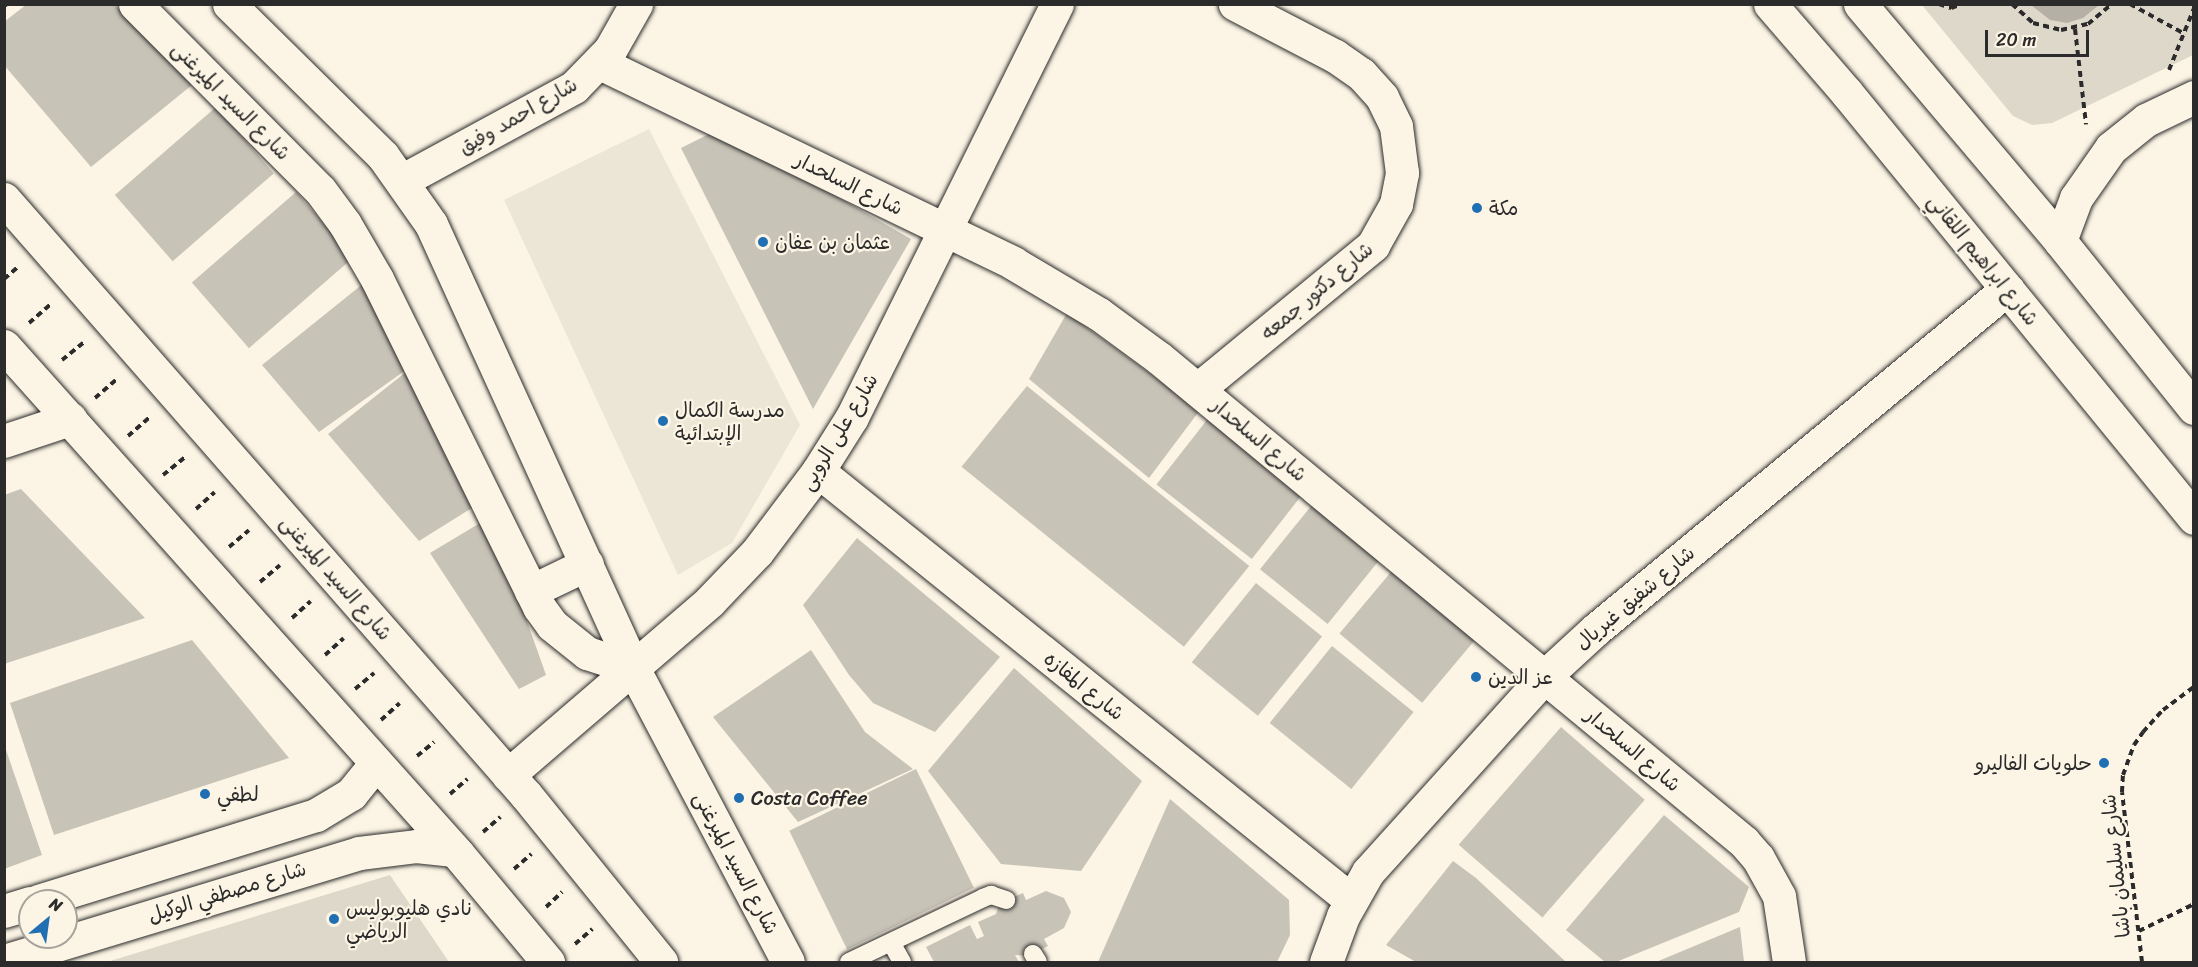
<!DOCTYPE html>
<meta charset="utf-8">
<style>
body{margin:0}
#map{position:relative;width:2198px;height:967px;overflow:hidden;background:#fcf5e5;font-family:Sriracha,"Playpen Sans Arabic",sans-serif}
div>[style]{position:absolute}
.built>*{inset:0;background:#ece6d7}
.green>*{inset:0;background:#ded8ca}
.water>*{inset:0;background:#b4b0a5}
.building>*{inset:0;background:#c8c3b7;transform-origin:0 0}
.path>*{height:4px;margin-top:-2px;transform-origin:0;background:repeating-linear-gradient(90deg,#2b2b2b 0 6px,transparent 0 10.5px)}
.roads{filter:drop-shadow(0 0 2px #2b2b2b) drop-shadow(0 0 2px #2b2b2b)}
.lane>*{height:18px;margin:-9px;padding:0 9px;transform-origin:9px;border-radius:9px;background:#fcf5e5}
.street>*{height:33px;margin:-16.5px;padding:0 16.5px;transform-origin:16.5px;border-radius:16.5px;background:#fcf5e5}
.secondary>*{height:33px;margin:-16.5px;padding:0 16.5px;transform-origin:16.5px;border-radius:16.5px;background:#fcf5e5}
.primary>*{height:33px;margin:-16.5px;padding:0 16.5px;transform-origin:16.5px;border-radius:16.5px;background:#fcf5e5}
.dots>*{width:16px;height:16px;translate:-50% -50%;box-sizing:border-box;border:3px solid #fcf5e5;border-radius:50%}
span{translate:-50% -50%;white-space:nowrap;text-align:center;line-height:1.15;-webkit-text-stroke:4.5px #fcf5e5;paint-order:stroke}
.street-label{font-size:20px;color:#2b2b2b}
.poi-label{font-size:20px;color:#2b2b2b}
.left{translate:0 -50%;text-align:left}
.right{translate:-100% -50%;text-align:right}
.frame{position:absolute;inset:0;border:6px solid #2b2b2b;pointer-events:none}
.north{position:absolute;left:18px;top:889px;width:60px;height:60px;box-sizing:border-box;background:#fcf5e5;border:2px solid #a8a49b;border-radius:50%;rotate:29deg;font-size:16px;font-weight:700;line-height:24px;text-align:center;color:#2b2b2b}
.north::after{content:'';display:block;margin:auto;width:21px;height:27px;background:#1f6fb2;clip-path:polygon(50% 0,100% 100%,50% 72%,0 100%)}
.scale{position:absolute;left:1985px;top:30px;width:104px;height:27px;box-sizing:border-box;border:3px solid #2b2b2b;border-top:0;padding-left:8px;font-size:18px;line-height:21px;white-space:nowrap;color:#2b2b2b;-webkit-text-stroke:4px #fcf5e5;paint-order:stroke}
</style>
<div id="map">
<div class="built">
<i style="clip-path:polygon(649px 129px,800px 425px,732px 543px,678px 575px,504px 200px)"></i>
</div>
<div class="green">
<i style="clip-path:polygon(1922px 5px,2193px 5px,2193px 55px,2052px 123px,2032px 125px,2013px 116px)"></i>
<i style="clip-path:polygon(390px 875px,449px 962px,107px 962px)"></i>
</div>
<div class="water">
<i style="clip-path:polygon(2031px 5px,2099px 5px,2083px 18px,2067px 23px,2050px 20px)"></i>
</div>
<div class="building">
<i style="clip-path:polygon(27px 4px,114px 4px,192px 85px,91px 167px,4px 65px,4px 22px)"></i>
<i style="left:216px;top:107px;width:88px;height:134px;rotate:49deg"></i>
<i style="clip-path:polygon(709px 134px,787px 168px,911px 239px,813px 409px,681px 148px)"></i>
<i style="left:296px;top:192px;width:87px;height:138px;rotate:49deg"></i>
<i style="clip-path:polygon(364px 283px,410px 367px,319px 432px,262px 365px)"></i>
<i style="clip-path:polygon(1067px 313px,1200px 410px,1149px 478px,1029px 379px)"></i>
<i style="clip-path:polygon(411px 368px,483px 501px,419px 541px,328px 434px)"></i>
<i style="left:1027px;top:386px;width:286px;height:104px;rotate:39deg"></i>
<i style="left:1210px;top:416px;width:121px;height:87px;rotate:38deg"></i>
<i style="clip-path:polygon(21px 489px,145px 618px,4px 664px,4px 495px)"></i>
<i style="left:1316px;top:500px;width:87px;height:89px;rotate:39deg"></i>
<i style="clip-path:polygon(490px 517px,546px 675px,519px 689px,430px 553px)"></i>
<i style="clip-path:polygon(857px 538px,1000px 657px,935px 732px,873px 703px,849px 675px,803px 605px)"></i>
<i style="left:1396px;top:566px;width:108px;height:88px;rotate:40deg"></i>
<i style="left:1256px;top:583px;width:85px;height:102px;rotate:39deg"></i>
<i style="clip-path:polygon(192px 640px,289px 758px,54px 835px,10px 703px)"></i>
<i style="left:1332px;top:646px;width:105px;height:99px;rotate:39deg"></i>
<i style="clip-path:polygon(811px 650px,865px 732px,913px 769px,798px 822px,713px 717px)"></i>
<i style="clip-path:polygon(1014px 668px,1142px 781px,1081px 871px,1001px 864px,928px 771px)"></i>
<i style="left:1561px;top:727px;width:111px;height:156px;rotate:41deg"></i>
<i style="clip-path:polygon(4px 744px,42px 855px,4px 869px)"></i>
<i style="left:916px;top:769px;width:132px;height:141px;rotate:64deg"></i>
<i style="clip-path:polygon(1170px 799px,1289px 900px,1290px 935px,1277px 962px,1098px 962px)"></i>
<i style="clip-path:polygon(1664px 815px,1749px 887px,1739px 912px,1616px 962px,1605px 962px,1566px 930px)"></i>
<i style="clip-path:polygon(1453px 861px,1476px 878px,1566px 962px,1416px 962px,1386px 945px)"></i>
<i style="clip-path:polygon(1046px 891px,1064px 898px,1071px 912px,1064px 928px,1044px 939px,1048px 946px,1027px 956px,1015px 955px,1019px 962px,934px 962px,926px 947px,970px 925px,977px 939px,984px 936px,978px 922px,996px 914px,1000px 903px,1023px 893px,1026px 900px)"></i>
<i style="clip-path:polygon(1740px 927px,1744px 962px,1656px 962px)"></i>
</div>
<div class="path">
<i style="left:1939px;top:4px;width:13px;rotate:18deg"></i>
<i style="left:1951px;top:8px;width:12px;rotate:-20deg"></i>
<i style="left:2012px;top:4px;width:28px;rotate:42deg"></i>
<i style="left:2033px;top:23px;width:29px;rotate:14deg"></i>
<i style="left:2061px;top:30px;width:28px;rotate:-13deg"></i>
<i style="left:2088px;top:24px;width:31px;rotate:-40deg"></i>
<i style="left:2130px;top:4px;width:63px;rotate:28.6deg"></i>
<i style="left:4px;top:6px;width:4px;rotate:-34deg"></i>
<i style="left:2075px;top:29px;width:96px;rotate:83.4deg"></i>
<i style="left:2169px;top:70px;width:67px;rotate:-68deg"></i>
<i style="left:4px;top:279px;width:18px;rotate:-41deg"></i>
<i style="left:29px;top:323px;width:29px;rotate:-41deg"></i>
<i style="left:62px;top:360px;width:28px;rotate:-39deg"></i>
<i style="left:95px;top:398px;width:29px;rotate:-41deg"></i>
<i style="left:128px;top:436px;width:29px;rotate:-41deg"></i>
<i style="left:163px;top:475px;width:28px;rotate:-39deg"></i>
<i style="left:196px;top:509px;width:25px;rotate:-42deg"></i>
<i style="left:229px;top:547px;width:26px;rotate:-40deg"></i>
<i style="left:260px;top:582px;width:26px;rotate:-40deg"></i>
<i style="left:292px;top:618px;width:25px;rotate:-42deg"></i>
<i style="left:325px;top:655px;width:25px;rotate:-42deg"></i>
<i style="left:355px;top:689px;width:25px;rotate:-40deg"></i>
<i style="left:381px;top:720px;width:25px;rotate:-42deg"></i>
<i style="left:417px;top:756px;width:22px;rotate:-39deg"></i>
<i style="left:450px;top:794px;width:23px;rotate:-41deg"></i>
<i style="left:483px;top:832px;width:23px;rotate:-41deg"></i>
<i style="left:514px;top:869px;width:23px;rotate:-41deg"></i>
<i style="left:546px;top:907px;width:22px;rotate:-43deg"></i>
<i style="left:2139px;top:931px;width:61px;rotate:-26.1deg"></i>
<i style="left:575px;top:944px;width:23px;rotate:-41deg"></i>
<i style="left:2142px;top:962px;width:171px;rotate:-96.7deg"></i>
<i style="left:2122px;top:792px;width:17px;rotate:-87deg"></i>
<i style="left:2123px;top:775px;width:32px;rotate:-70deg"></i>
<i style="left:2134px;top:745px;width:16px;rotate:-55deg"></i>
<i style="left:2143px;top:732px;width:30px;rotate:-48deg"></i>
<i style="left:2163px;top:710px;width:39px;rotate:-37deg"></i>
</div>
<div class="roads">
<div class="lane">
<i style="left:892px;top:944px;width:21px;rotate:61deg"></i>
<i style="left:1033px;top:954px;width:9px;rotate:58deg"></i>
<i style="left:849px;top:962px;width:148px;rotate:-25.5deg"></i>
<i style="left:983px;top:898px;width:9px;rotate:-21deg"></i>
<i style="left:991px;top:895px;width:16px;rotate:18deg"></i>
</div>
<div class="street">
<i style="left:135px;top:4px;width:262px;rotate:45.2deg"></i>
<i style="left:320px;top:190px;width:42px;rotate:53.7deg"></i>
<i style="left:345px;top:224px;width:64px;rotate:59.8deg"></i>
<i style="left:377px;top:279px;width:366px;rotate:63.7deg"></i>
<i style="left:539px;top:607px;width:22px;rotate:54deg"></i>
<i style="left:552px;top:625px;width:45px;rotate:38.7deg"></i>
<i style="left:587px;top:653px;width:48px;rotate:18.1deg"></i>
<i style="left:229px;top:4px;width:216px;rotate:44.6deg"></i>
<i style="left:383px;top:156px;width:83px;rotate:54.8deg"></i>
<i style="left:431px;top:224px;width:488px;rotate:65.5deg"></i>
<i style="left:633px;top:668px;width:332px;rotate:62.2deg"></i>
<i style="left:600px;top:63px;width:459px;rotate:25.8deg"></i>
<i style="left:1013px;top:263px;width:100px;rotate:30.7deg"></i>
<i style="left:1099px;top:314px;width:74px;rotate:36.3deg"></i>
<i style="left:1159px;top:358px;width:759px;rotate:39.6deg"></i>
<i style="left:1744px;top:842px;width:21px;rotate:49deg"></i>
<i style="left:1758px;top:858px;width:43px;rotate:61.1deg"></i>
<i style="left:1779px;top:896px;width:67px;rotate:81.4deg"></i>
<i style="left:403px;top:180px;width:195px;rotate:-28.5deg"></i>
<i style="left:574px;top:87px;width:52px;rotate:-45.8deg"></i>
<i style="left:610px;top:50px;width:53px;rotate:-60.5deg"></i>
<i style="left:1198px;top:389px;width:227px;rotate:-39.4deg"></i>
<i style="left:1373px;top:245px;width:47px;rotate:-60.7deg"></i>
<i style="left:1396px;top:204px;width:32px;rotate:-79deg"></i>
<i style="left:1402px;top:173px;width:47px;rotate:-97.3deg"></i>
<i style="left:1396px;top:126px;width:32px;rotate:-116deg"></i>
<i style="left:1382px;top:97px;width:31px;rotate:-132deg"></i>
<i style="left:1361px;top:74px;width:32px;rotate:-145deg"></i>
<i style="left:1335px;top:56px;width:113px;rotate:-152.5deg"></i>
<i style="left:4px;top:441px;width:70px;rotate:-18.4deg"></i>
<i style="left:818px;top:471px;width:684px;rotate:38.83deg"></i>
<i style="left:531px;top:591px;width:62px;rotate:-25.7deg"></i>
<i style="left:508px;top:775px;width:267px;rotate:-40.7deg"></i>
<i style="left:710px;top:601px;width:68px;rotate:-46.2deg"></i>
<i style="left:757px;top:552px;width:101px;rotate:-53deg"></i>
<i style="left:818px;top:471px;width:64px;rotate:-57.8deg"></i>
<i style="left:852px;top:417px;width:461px;rotate:-63.6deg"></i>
<i style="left:38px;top:901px;width:291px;rotate:-17.2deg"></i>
<i style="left:316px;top:815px;width:41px;rotate:-31deg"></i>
<i style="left:351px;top:794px;width:40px;rotate:-51deg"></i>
<i style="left:4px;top:911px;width:27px;rotate:-17deg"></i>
<i style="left:4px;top:961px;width:371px;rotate:-16.9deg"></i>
<i style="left:359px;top:853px;width:57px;rotate:-7deg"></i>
<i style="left:416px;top:846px;width:38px;rotate:6deg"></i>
<i style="left:1326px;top:962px;width:49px;rotate:-69.7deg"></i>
<i style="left:1343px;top:916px;width:51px;rotate:-60.4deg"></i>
<i style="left:1368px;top:872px;width:263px;rotate:-47.9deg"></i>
<i style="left:1544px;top:677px;width:69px;rotate:-42.7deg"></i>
<i style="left:1595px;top:630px;width:535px;rotate:-39.61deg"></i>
</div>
<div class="secondary">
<i style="left:1770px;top:4px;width:116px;rotate:49.2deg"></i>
<i style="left:1846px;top:92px;width:550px;rotate:50.75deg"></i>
<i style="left:1860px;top:4px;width:310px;rotate:49.8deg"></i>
<i style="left:2060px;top:241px;width:214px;rotate:51.3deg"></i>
<i style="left:2060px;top:241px;width:46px;rotate:-69.6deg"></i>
<i style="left:2076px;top:198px;width:61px;rotate:-55deg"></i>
<i style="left:2111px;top:148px;width:45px;rotate:-38.7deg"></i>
<i style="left:2146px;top:120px;width:53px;rotate:-25.6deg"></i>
</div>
<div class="primary">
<i style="left:4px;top:199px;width:792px;rotate:48.79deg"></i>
<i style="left:526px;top:795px;width:215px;rotate:51deg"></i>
<i style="left:4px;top:346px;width:681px;rotate:48.21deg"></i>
<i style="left:458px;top:854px;width:141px;rotate:50.2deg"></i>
</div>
</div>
<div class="dots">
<i style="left:1477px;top:208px;background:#1f6fb2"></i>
<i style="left:763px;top:242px;background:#1f6fb2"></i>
<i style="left:663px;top:421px;background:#1f6fb2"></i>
<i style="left:1476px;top:677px;background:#1f6fb2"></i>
<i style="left:2104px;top:763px;background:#1f6fb2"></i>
<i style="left:205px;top:794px;background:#1f6fb2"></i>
<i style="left:739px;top:798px;background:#1f6fb2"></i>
<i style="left:334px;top:919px;background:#1f6fb2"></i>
</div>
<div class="street-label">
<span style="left:231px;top:101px;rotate:45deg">شارع السيد الميرغنى</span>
<span style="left:518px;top:116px;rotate:-30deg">شارع احمد وفيق</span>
<span style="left:849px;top:184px;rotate:26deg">شارع السلحدار</span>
<span style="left:1983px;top:260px;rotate:51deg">شارع ابراهيم اللقاني</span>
<span style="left:1317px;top:291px;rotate:-40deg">شارع دكتور جمعه</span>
<span style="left:839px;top:432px;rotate:-59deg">شارع على الروبى</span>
<span style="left:1259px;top:440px;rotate:40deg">شارع السلحدار</span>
<span style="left:336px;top:578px;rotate:49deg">شارع السيد الميرغنى</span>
<span style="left:1635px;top:598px;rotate:-40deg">شارع شفيق غبريال</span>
<span style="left:1084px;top:686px;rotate:39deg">شارع المفازه</span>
<span style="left:1633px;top:750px;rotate:40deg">شارع السلحدار</span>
<span style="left:736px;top:863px;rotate:62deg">شارع السيد الميرغنى</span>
<span style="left:2116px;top:866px;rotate:-96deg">شارع سليمان باشا</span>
<span style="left:227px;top:892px;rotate:-17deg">شارع مصطفي الوكيل</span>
</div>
<div class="poi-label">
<span class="left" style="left:1489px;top:208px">مكة</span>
<span class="left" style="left:775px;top:242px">عثمان بن عفان</span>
<span class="left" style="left:675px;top:422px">مدرسة الكمال<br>الإبتدائية</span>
<span class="left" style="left:1488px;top:677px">عز الدين</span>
<span class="right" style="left:2092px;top:763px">حلويات الفاليرو</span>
<span class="left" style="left:217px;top:794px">لطفي</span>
<span class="left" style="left:751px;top:798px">Costa Coffee</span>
<span class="left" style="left:346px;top:920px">نادي هليوبوليس<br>الرياضي</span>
</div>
<div class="frame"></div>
<div class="north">N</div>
<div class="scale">20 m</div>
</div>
